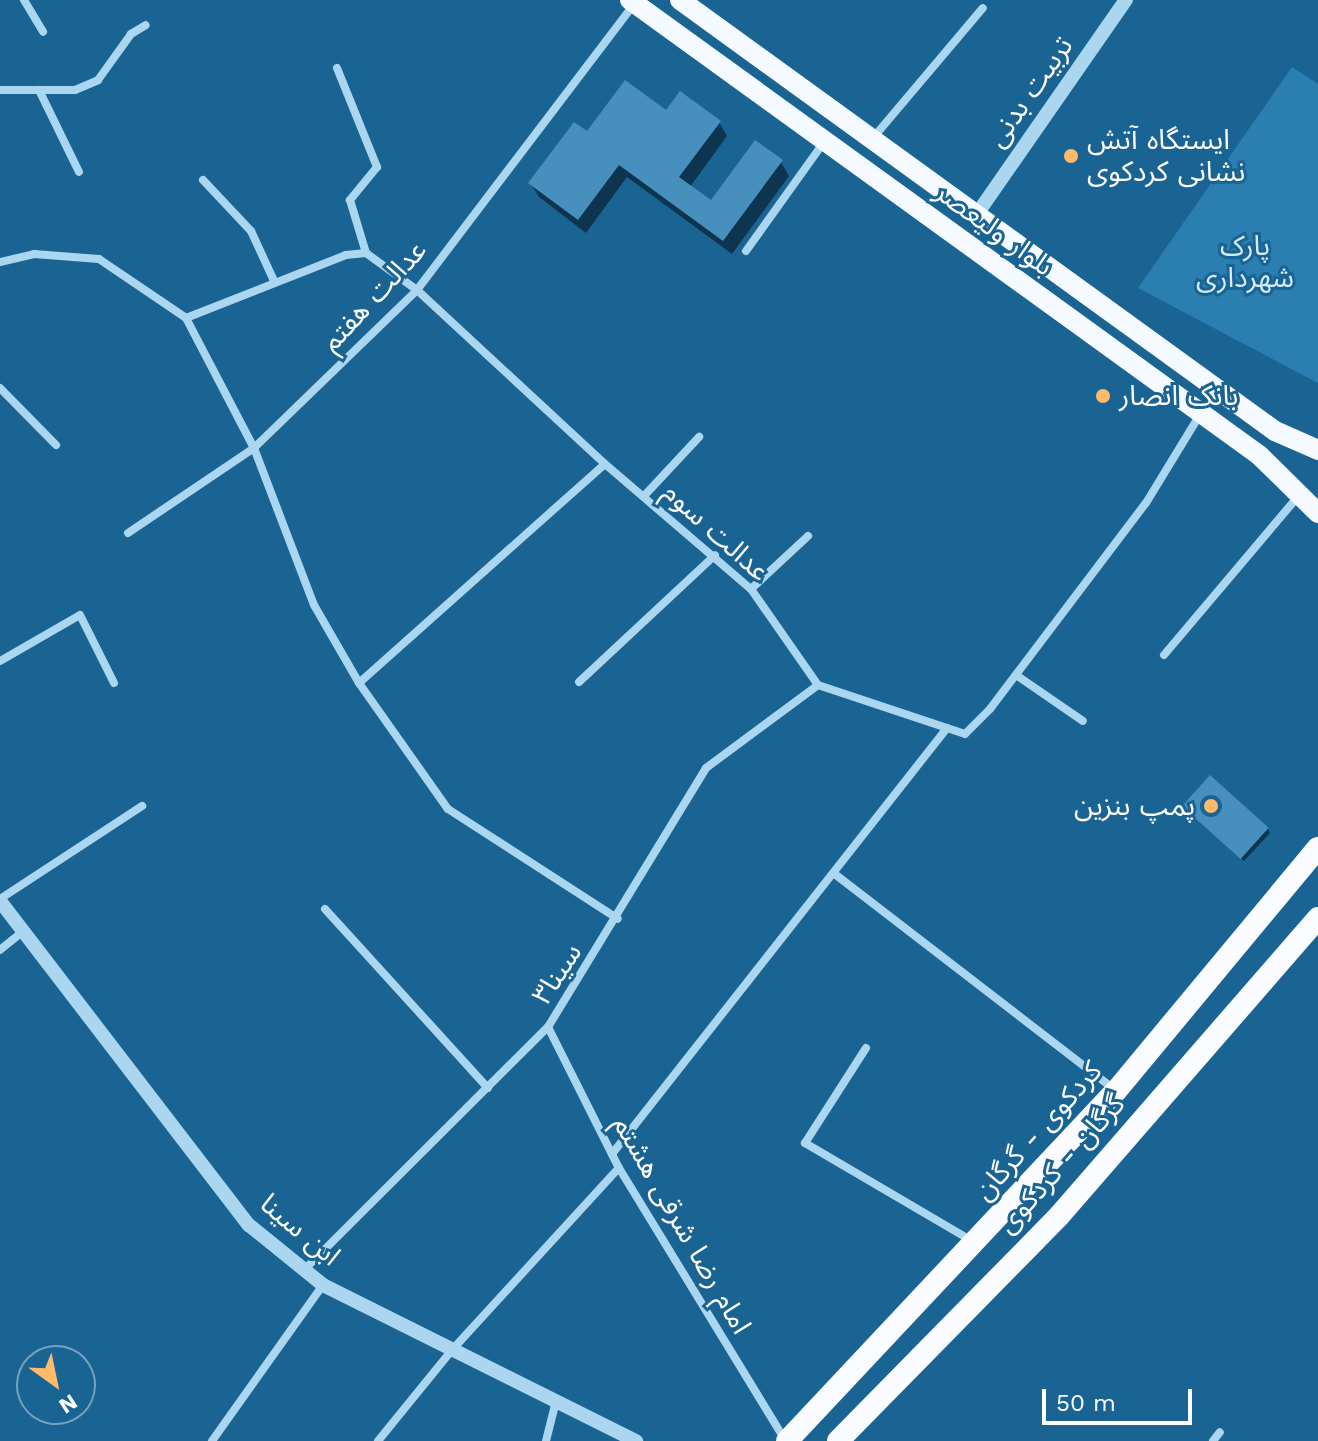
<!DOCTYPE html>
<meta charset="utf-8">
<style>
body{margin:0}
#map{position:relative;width:1318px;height:1441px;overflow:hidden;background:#1a6494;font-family:"Work Sans","Noto Sans Arabic",sans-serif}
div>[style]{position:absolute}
.green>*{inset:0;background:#2a7eb0}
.shadow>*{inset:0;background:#0007}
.building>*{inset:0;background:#4790bd;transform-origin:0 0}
.minor>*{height:8px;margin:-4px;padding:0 4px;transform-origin:4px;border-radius:4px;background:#abd6f0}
.tertiary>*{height:14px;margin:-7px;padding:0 7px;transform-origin:7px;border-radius:7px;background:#abd6f0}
.primary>*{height:20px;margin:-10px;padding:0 10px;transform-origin:10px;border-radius:10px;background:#f4faff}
.trunk>*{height:22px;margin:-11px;padding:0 11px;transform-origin:11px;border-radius:11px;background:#fafcff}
.dots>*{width:22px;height:22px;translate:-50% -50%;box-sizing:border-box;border:4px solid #1a6494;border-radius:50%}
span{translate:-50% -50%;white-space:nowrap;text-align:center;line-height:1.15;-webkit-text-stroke:6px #1a6494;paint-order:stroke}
.street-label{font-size:28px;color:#fff}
.poi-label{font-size:28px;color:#fff}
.left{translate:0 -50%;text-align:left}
.right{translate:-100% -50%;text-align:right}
.park-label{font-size:28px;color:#d2ecfb}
.north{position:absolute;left:16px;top:1345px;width:80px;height:80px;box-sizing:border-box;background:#1a6494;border:2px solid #76a2bf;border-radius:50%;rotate:147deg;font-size:22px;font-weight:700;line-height:32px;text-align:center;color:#fff}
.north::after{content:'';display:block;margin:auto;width:28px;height:36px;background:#ffba6a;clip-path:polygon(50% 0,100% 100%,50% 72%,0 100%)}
.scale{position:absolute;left:1042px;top:1389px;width:150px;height:36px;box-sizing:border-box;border:4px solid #fff;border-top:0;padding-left:10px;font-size:24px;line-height:28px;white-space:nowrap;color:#fff;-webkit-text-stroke:6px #1a6494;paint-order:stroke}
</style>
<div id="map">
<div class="green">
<i style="clip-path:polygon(1292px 67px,1318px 84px,1318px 383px,1138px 288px)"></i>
</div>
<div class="shadow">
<i style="clip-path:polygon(666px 113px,719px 122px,727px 136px,690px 187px,711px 203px,781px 162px,789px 176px,732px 254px,627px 177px,586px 233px,539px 197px,531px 184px,587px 134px)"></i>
<i style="clip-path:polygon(1187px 810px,1268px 829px,1270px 833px,1244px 861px)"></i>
</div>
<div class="building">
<i style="clip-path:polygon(625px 80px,666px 110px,680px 91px,721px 121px,679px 177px,711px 200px,755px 140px,783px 160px,723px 241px,619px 165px,578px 220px,528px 183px,574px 122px,587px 131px)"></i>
<i style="left:1210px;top:775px;width:79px;height:42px;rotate:42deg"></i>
</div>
<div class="minor">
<i style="left:24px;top:0;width:37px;rotate:59deg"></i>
<i style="left:337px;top:68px;width:107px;rotate:68deg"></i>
<i style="left:377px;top:167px;width:43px;rotate:129.3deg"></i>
<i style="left:350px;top:200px;width:55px;rotate:73.2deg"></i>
<i style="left:0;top:90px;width:75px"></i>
<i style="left:75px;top:90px;width:25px;rotate:-23deg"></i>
<i style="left:98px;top:80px;width:57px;rotate:-54.3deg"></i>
<i style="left:131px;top:34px;width:17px;rotate:-31deg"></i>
<i style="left:39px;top:90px;width:91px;rotate:64deg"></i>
<i style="left:873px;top:138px;width:170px;rotate:-49.8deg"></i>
<i style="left:203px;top:180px;width:70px;rotate:46.7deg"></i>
<i style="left:251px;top:231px;width:57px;rotate:65.2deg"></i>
<i style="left:746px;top:251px;width:134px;rotate:-54.4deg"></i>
<i style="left:0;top:262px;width:35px;rotate:-13deg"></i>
<i style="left:34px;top:254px;width:65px;rotate:4.4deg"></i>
<i style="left:99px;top:259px;width:105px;rotate:34.1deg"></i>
<i style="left:186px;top:318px;width:147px;rotate:62.4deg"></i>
<i style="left:254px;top:448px;width:168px;rotate:69.1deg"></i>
<i style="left:314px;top:605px;width:90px;rotate:60deg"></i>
<i style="left:359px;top:683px;width:154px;rotate:54.8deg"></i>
<i style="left:448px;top:809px;width:202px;rotate:32.9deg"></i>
<i style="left:186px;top:318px;width:172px;rotate:-21.5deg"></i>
<i style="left:346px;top:255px;width:20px;rotate:-6deg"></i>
<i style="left:366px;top:253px;width:63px;rotate:36deg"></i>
<i style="left:417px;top:290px;width:256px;rotate:42.8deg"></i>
<i style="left:605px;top:464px;width:192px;rotate:40.6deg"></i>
<i style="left:751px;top:589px;width:117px;rotate:55.1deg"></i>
<i style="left:818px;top:685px;width:155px;rotate:18.4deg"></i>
<i style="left:965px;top:734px;width:35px;rotate:-45deg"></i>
<i style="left:990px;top:709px;width:258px;rotate:-52.9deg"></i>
<i style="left:1146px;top:503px;width:105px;rotate:-58.6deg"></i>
<i style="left:0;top:388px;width:80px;rotate:45.5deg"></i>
<i style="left:644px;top:496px;width:81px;rotate:-47deg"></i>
<i style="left:128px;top:533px;width:152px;rotate:-34deg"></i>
<i style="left:254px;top:448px;width:227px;rotate:-44.1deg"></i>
<i style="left:417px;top:290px;width:359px;rotate:-52.8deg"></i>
<i style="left:751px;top:589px;width:78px;rotate:-42.9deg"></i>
<i style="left:1164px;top:655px;width:209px;rotate:-49.8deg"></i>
<i style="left:0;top:661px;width:92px;rotate:-29.9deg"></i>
<i style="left:80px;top:615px;width:76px;rotate:63.4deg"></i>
<i style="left:1016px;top:675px;width:81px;rotate:34.5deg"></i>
<i style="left:579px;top:682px;width:186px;rotate:-43deg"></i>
<i style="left:359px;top:683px;width:329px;rotate:-41.7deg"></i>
<i style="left:836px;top:875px;width:352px;rotate:37.6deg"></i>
<i style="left:0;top:899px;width:170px;rotate:-33.2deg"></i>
<i style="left:325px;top:909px;width:242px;rotate:47.7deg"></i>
<i style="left:0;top:950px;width:28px;rotate:-39deg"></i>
<i style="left:548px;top:1027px;width:158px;rotate:63.3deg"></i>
<i style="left:619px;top:1168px;width:319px;rotate:58.6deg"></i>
<i style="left:866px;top:1048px;width:113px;rotate:122.7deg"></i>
<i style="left:805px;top:1143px;width:194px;rotate:30.4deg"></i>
<i style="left:612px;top:1154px;width:542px;rotate:-51.82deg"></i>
<i style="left:304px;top:1270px;width:344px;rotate:-44.9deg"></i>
<i style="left:548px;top:1027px;width:303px;rotate:-58.6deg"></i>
<i style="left:706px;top:768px;width:139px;rotate:-36.5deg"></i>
<i style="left:212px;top:1441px;width:191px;rotate:-54.6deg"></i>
<i style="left:378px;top:1441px;width:117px;rotate:-50.9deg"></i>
<i style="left:452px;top:1350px;width:247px;rotate:-47.5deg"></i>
<i style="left:546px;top:1441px;width:41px;rotate:-76deg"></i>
<i style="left:1213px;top:1441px;width:11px;rotate:-52deg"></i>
</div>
<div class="tertiary">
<i style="left:977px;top:214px;width:261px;rotate:-55.2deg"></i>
<i style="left:0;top:901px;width:409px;rotate:52.5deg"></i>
<i style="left:249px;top:1225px;width:95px;rotate:39deg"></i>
<i style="left:323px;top:1285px;width:350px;rotate:26.5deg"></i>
</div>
<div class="primary">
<i style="left:630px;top:0;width:776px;rotate:35.88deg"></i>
<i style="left:1259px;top:455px;width:83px;rotate:44.5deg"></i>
<i style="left:680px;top:0;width:735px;rotate:35.92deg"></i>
<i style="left:1275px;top:431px;width:47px;rotate:23.8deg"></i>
</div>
<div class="trunk">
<i style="left:787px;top:1441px;width:480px;rotate:-46.8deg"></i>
<i style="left:1116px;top:1091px;width:316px;rotate:-50.3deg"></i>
<i style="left:838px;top:1441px;width:315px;rotate:-45.5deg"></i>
<i style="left:1059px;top:1216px;width:395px;rotate:-49deg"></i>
</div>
<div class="dots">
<i style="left:1071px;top:156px;background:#ffba6a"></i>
<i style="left:1103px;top:396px;background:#ffba6a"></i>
<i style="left:1211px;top:806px;background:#ffba6a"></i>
</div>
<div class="street-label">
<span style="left:1030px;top:92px;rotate:-55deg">تربیت بدنی</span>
<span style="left:994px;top:229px;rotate:36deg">بلوار ولیعصر</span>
<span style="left:374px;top:296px;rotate:-47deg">عدالت هفتم</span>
<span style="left:716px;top:532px;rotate:42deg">عدالت سوم</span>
<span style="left:557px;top:974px;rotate:-57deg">سینا۳</span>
<span style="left:1038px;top:1131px;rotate:-48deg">کردکوی - گرگان</span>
<span style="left:1061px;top:1164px;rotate:-48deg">گرگان - کردکوی</span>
<span style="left:682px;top:1225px;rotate:60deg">امام رضا شرقی هشتم</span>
<span style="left:300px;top:1230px;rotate:40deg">ابن سینا</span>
</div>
<div class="poi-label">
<span class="left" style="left:1087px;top:156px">ایستگاه آتش<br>نشانی کردکوی</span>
<span class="left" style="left:1119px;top:396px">بانک انصار</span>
<span class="right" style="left:1195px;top:806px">پمپ بنزین</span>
</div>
<div class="park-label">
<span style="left:1245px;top:262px">پارک<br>شهرداری</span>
</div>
<div class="north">N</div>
<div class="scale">50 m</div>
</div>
